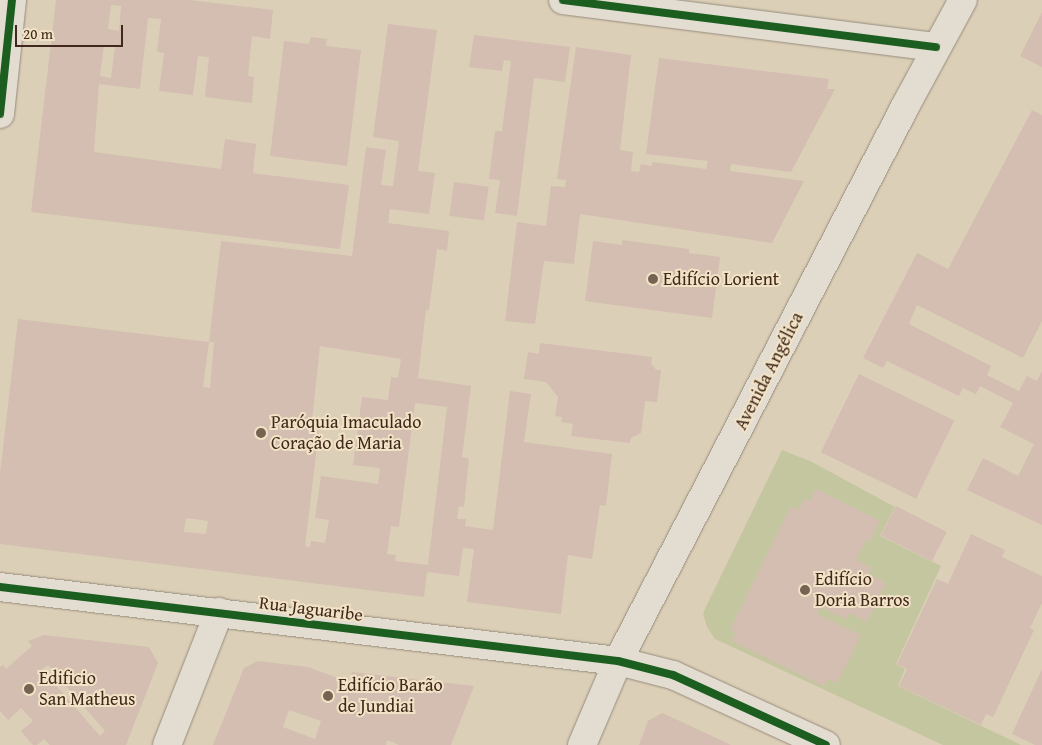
<!DOCTYPE html>
<meta charset="utf-8">
<style>
body{margin:0}
#map{position:relative;width:1042px;height:745px;overflow:hidden;background:#dccfb7;font-family:"Gentium Book Plus",serif}
div>[style]{position:absolute}
.green>*{inset:0;background:#c4c69f}
.building>*{inset:0;background:#d3beb1;transform-origin:0 0}
.roads{filter:drop-shadow(0 0 1px #968c7d) drop-shadow(0 0 1px #968c7d)}
.minor>*{height:28px;margin:-14px;padding:0 14px;transform-origin:14px;border-radius:14px;background:#e3dcd0}
.tertiary>*{height:28px;margin:-14px;padding:0 14px;transform-origin:14px;border-radius:14px;background:#e3dcd0}
.secondary>*{height:28px;margin:-14px;padding:0 14px;transform-origin:14px;border-radius:14px;background:#e3dcd0}
.cycleway>*{height:8px;margin:-4px;padding:0 4px;transform-origin:4px;border-radius:4px;background:#1b5e20}
.dots>*{width:14px;height:14px;translate:-50% -50%;box-sizing:border-box;border:2px solid #f2e3c6;border-radius:50%}
span{translate:-50% -50%;white-space:nowrap;text-align:center;line-height:1.15;-webkit-text-stroke:4px #f2e3c6;paint-order:stroke}
.poi-label{font-size:18px;color:#40291c}
.left{translate:0 -50%;text-align:left}
.street-label{font-size:18px;color:#40291c}
.scale{position:absolute;left:15px;top:25px;width:108px;height:22px;box-sizing:border-box;border:2px solid #40291c;border-top:0;padding-left:6px;font-size:15px;line-height:18px;white-space:nowrap;color:#40291c;-webkit-text-stroke:4px #f2e3c6;paint-order:stroke}
</style>
<div id="map">
<div class="green">
<i style="clip-path:polygon(782px 450px,810px 461px,895px 507px,880px 536px,941px 566px,896px 664px,905px 669px,898px 686px,1021px 745px,943px 745px,715px 639px,707px 627px,703px 613px)"></i>
</div>
<div class="building">
<i style="clip-path:polygon(evenodd,56px 0,190px 0,273px 10px,270px 39px,252px 36px,248px 76px,254px 77px,252px 103px,205px 97px,209px 57px,198px 56px,193px 95px,159px 91px,164px 53px,157px 52px,161px 19px,148px 18px,140px 89px,99px 84px,94px 152px,221px 169px,225px 139px,256px 144px,253px 173px,349px 185px,340px 249px,31px 212px,56px 0,111px 5px,121px 6px,119px 31px,108px 29px,111px 5px,56px 0,104px 45px,115px 46px,111px 78px,100px 76px,104px 45px)"></i>
<i style="clip-path:polygon(1042px 12px,1042px 67px,1020px 56px)"></i>
<i style="clip-path:polygon(evenodd,388px 24px,437px 30px,418px 171px,435px 173px,429px 214px,390px 209px,388px 223px,449px 231px,447px 251px,437px 249px,429px 310px,426px 310px,418px 378px,471px 386px,462px 457px,469px 459px,464px 507px,459px 506px,457px 519px,466px 519px,465px 526px,493px 530px,510px 391px,531px 394px,524px 442px,612px 454px,606px 506px,600px 505px,592px 559px,568px 555px,561px 614px,467px 602px,474px 549px,463px 548px,459px 576px,427px 572px,424px 597px,0 544px,0 474px,18px 319px,209px 342px,221px 241px,352px 256px,366px 147px,386px 150px,381px 185px,393px 186px,399px 141px,373px 137px,388px 24px,209px 342px,214px 342px,210px 388px,203px 387px,209px 342px,388px 24px,320px 346px,401px 359px,398px 378px,391px 377px,388px 400px,362px 397px,353px 465px,380px 468px,378px 484px,321px 476px,315px 518px,329px 520px,325px 543px,311px 541px,310px 547px,305px 546px,319px 430px,312px 420px,320px 346px,388px 24px,415px 403px,447px 407px,428px 565px,395px 561px,396px 555px,387px 554px,391px 526px,399px 527px,415px 403px,388px 24px,186px 518px,208px 521px,206px 534px,184px 532px,186px 518px)"></i>
<i style="clip-path:polygon(474px 35px,570px 47px,565px 82px,534px 78px,517px 216px,495px 213px,500px 180px,489px 179px,495px 131px,502px 131px,511px 61px,504px 60px,502px 71px,469px 67px)"></i>
<i style="clip-path:polygon(311px 37px,327px 39px,326px 46px,361px 50px,347px 166px,270px 156px,284px 41px,309px 44px)"></i>
<i style="clip-path:polygon(576px 47px,631px 55px,620px 150px,633px 152px,631px 171px,639px 172px,641px 164px,652px 166px,652px 162px,706px 169px,708px 161px,646px 154px,659px 58px,829px 79px,827px 89px,835px 89px,791px 172px,731px 164px,730px 171px,804px 181px,772px 243px,580px 214px,574px 264px,544px 261px,535px 324px,505px 321px,517px 222px,546px 226px,551px 186px,565px 187px,566px 180px,557px 179px)"></i>
<i style="clip-path:polygon(1032px 110px,1042px 115px,1042px 321px,1023px 358px,917px 305px,909px 324px,991px 366px,987px 375px,1019px 391px,1027px 376px,1037px 381px,1042px 371px,1042px 525px,967px 490px,983px 458px,1018px 476px,1034px 444px,1000px 427px,1013px 403px,980px 386px,976px 394px,963px 388px,959px 396px,887px 361px,883px 368px,863px 358px,917px 253px,948px 269px)"></i>
<i style="left:454px;top:182px;width:35px;height:34px;rotate:8deg"></i>
<i style="clip-path:polygon(622px 240px,689px 249px,689px 253px,720px 257px,712px 318px,585px 301px,593px 241px,622px 245px)"></i>
<i style="clip-path:polygon(540px 343px,652px 357px,651px 363px,656px 370px,661px 370px,657px 402px,645px 401px,641px 433px,631px 438px,630px 443px,571px 436px,573px 424px,561px 422px,562px 417px,555px 416px,558px 397px,546px 382px,524px 379px,528px 352px,539px 354px)"></i>
<i style="left:859px;top:374px;width:106px;height:87px;rotate:26deg"></i>
<i style="clip-path:polygon(816px 489px,880px 521px,870px 542px,866px 540px,856px 560px,872px 568px,869px 574px,886px 583px,867px 622px,849px 613px,846px 619px,821px 607px,817px 614px,861px 635px,837px 683px,828px 679px,824px 686px,732px 641px,736px 633px,730px 630px,791px 506px,799px 510px,804px 499px,810px 501px)"></i>
<i style="left:896px;top:506px;width:57px;height:33px;rotate:27deg"></i>
<i style="clip-path:polygon(971px 534px,1005px 550px,1002px 557px,1042px 576px,1042px 603px,1030px 628px,1034px 630px,993px 717px,986px 714px,981px 725px,899px 686px,907px 669px,897px 664px,937px 579px,948px 584px)"></i>
<i style="clip-path:polygon(evenodd,44px 635px,149px 647px,158px 663px,126px 745px,50px 745px,44px 739px,37px 745px,33px 745px,21px 731px,33px 721px,21px 708px,8px 720px,0 711px,0 667px,3px 665px,6px 669px,32px 646px,28px 641px,44px 635px,48px 665px,105px 731px,100px 736px,42px 669px,48px 665px)"></i>
<i style="clip-path:polygon(evenodd,258px 661px,308px 667px,349px 682px,352px 672px,474px 686px,451px 745px,399px 745px,387px 740px,386px 745px,213px 745px,244px 668px,258px 661px,289px 710px,321px 721px,315px 739px,283px 727px,289px 710px)"></i>
<i style="clip-path:polygon(1042px 669px,1042px 745px,1035px 745px,1012px 734px)"></i>
<i style="clip-path:polygon(662px 713px,682px 722px,731px 745px,639px 745px,648px 721px)"></i>
</div>
<div class="roads">
<div class="minor">
<i style="left:563px;top:0;width:376px;rotate:7.2deg"></i>
<i style="left:0;top:114px;width:115px;rotate:-84deg"></i>
<i style="left:167px;top:745px;width:143px;rotate:-68.6deg"></i>
</div>
<div class="tertiary">
<i style="left:0;top:587px;width:622px;rotate:6.83deg"></i>
<i style="left:618px;top:661px;width:57px;rotate:14.3deg"></i>
<i style="left:673px;top:675px;width:168px;rotate:24.6deg"></i>
</div>
<div class="secondary">
<i style="left:582px;top:745px;width:91px;rotate:-66.8deg"></i>
<i style="left:618px;top:661px;width:628px;rotate:-62.62deg"></i>
<i style="left:907px;top:103px;width:117px;rotate:-61.5deg"></i>
</div>
</div>
<div class="cycleway">
<i style="left:563px;top:0;width:376px;rotate:7.2deg"></i>
<i style="left:0;top:114px;width:115px;rotate:-84deg"></i>
<i style="left:0;top:587px;width:622px;rotate:6.83deg"></i>
<i style="left:618px;top:661px;width:57px;rotate:14.3deg"></i>
<i style="left:673px;top:675px;width:168px;rotate:24.6deg"></i>
</div>
<div class="dots">
<i style="left:653px;top:279px;background:#776352"></i>
<i style="left:261px;top:433px;background:#776352"></i>
<i style="left:805px;top:590px;background:#776352"></i>
<i style="left:29px;top:689px;background:#776352"></i>
<i style="left:328px;top:696px;background:#776352"></i>
</div>
<div class="poi-label">
<span class="left" style="left:663px;top:279px">Edifício Lorient</span>
<span class="left" style="left:271px;top:433px">Paróquia Imaculado<br>Coração de Maria</span>
<span class="left" style="left:815px;top:590px">Edifício<br>Doria Barros</span>
<span class="left" style="left:39px;top:689px">Edificio<br>San Matheus</span>
<span class="left" style="left:338px;top:696px">Edifício Barão<br>de Jundiai</span>
</div>
<div class="street-label">
<span style="left:769px;top:371px;rotate:-63deg">Avenida Angélica</span>
<span style="left:311px;top:609px;rotate:7deg">Rua Jaguaribe</span>
</div>
<div class="scale">20 m</div>
</div>
